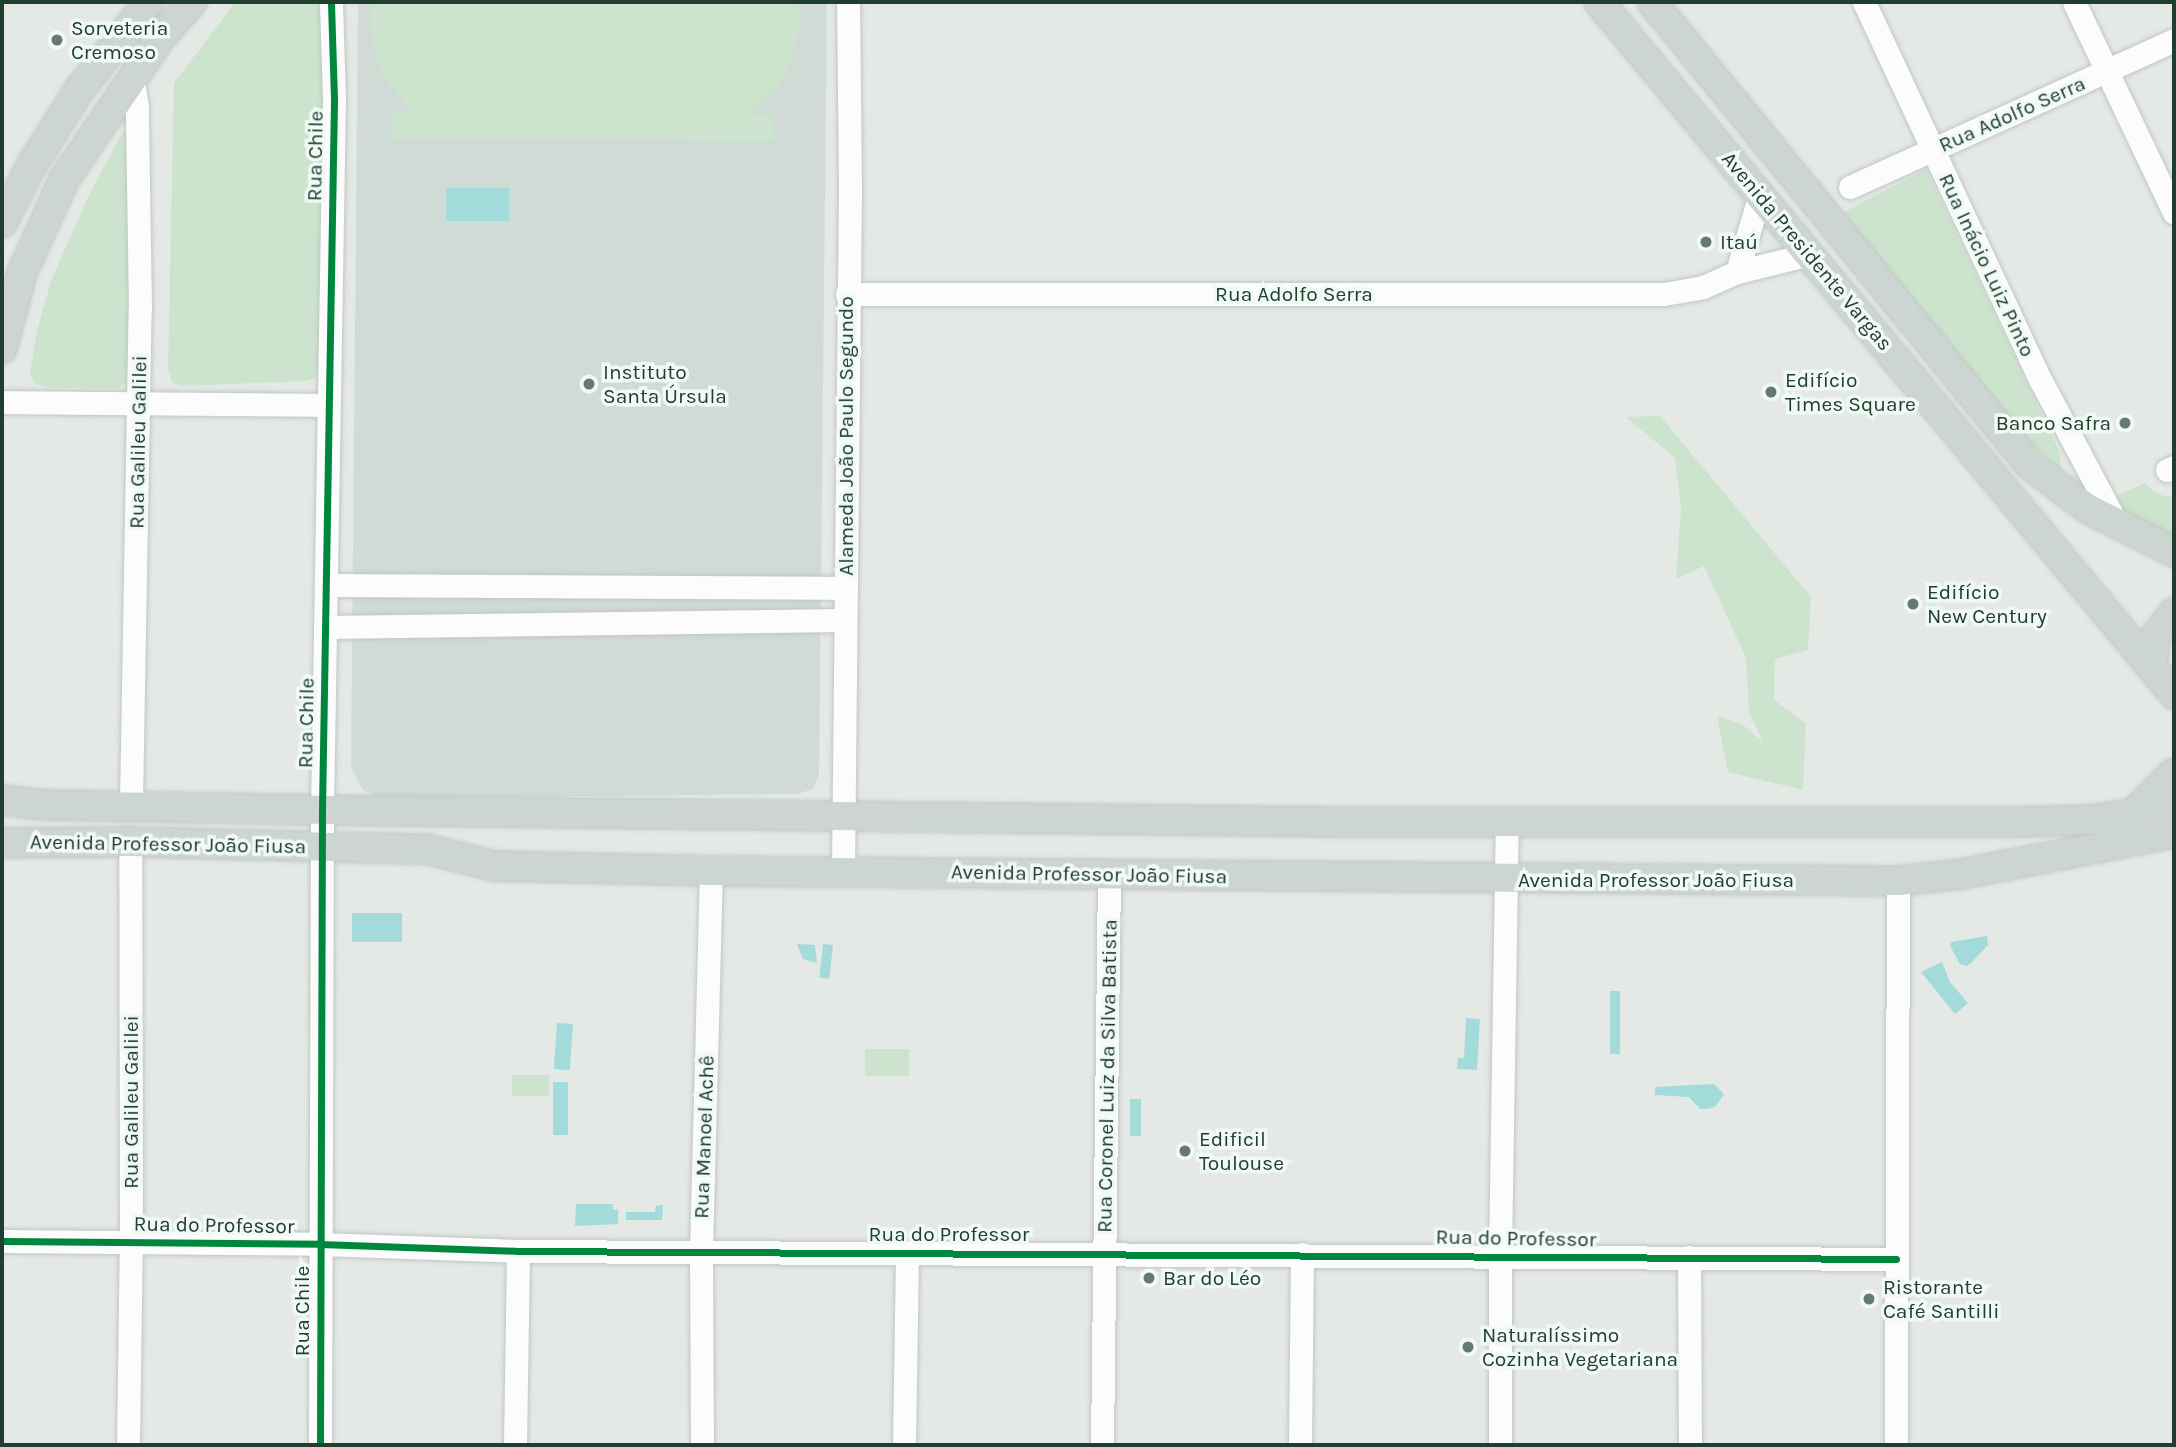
<!DOCTYPE html>
<meta charset="utf-8">
<style>
body{margin:0}
#map{position:relative;width:2176px;height:1447px;overflow:hidden;background:#e4e9e6;font-family:Karla,sans-serif}
div>[style]{position:absolute}
.built>*{inset:0;background:#d1dbd5}
.green>*{inset:0;background:#cce4ce;transform-origin:0 0}
.water>*{inset:0;background:#a2dbd9;transform-origin:0 0}
.roads{filter:drop-shadow(0 0 2px #c1c6c3) drop-shadow(0 0 2px #c1c6c3)}
.minor>*{height:23px;margin:-11.5px;padding:0 11.5px;transform-origin:11.5px;border-radius:11.5px;background:#fbfcfb}
.major>*{height:28px;margin:-14px;padding:0 14px;transform-origin:14px;border-radius:14px;background:#cdd5d2}
.cycleway>*{height:7px;margin:-3.5px;padding:0 3.5px;transform-origin:3.5px;border-radius:3.5px;background:#00873e}
.dots>*{width:19px;height:19px;translate:-50% -50%;box-sizing:border-box;border:4px solid #f1f9f4;border-radius:50%}
span{translate:-50% -50%;white-space:nowrap;text-align:center;line-height:1.15;-webkit-text-stroke:7px #f1f9f4;paint-order:stroke}
.poi-label{font-size:21px;color:#203e30}
.left{translate:0 -50%;text-align:left}
.right{translate:-100% -50%;text-align:right}
.street-label{font-size:21px;color:#203e30}
.frame{position:absolute;inset:0;border:4px solid #203e30;pointer-events:none}
</style>
<div id="map">
<div class="built">
<i style="clip-path:polygon(358px 2px,827px 2px,819px 775px,813px 789px,798px 794px,381px 798px,363px 790px,351px 767px)"></i>
</div>
<div class="green">
<i style="clip-path:polygon(235px 2px,325px 2px,319px 368px,315px 378px,307px 381px,180px 386px,172px 382px,168px 369px,174px 83px)"></i>
<i style="clip-path:polygon(371px 2px,798px 2px,799px 25px,789px 66px,779px 85px,750px 114px,774px 115px,774px 141px,391px 138px,391px 113px,414px 112px,388px 83px,379px 65px,370px 26px)"></i>
<i style="clip-path:polygon(129px 129px,132px 369px,127px 382px,117px 389px,45px 387px,35px 384px,30px 373px,37px 331px,51px 281px,88px 197px,120px 136px)"></i>
<i style="clip-path:polygon(1926px 169px,2059px 451px,2062px 471px,2017px 432px,1839px 215px)"></i>
<i style="clip-path:polygon(1660px 416px,1811px 597px,1808px 650px,1775px 659px,1774px 700px,1806px 723px,1803px 790px,1728px 772px,1717px 716px,1742px 724px,1763px 742px,1749px 712px,1746px 658px,1704px 566px,1676px 579px,1681px 508px,1675px 458px,1626px 417px)"></i>
<i style="clip-path:polygon(2145px 483px,2156px 493px,2168px 497px,2174px 493px,2174px 536px,2132px 519px,2110px 499px)"></i>
<i style="left:865px;top:1049px;width:44px;height:27px"></i>
<i style="left:512px;top:1075px;width:37px;height:21px"></i>
</div>
<div class="water">
<i style="left:446px;top:188px;width:63px;height:33px"></i>
<i style="left:352px;top:913px;width:50px;height:29px"></i>
<i style="clip-path:polygon(1987px 936px,1988px 945px,1971px 963px,1967px 966px,1960px 964px,1950px 946px,1951px 942px)"></i>
<i style="clip-path:polygon(797px 944px,815px 945px,817px 963px,803px 959px)"></i>
<i style="left:823px;top:944px;width:10px;height:34px;rotate:6deg"></i>
<i style="clip-path:polygon(1942px 962px,1950px 982px,1968px 1003px,1955px 1014px,1921px 972px)"></i>
<i style="left:1610px;top:991px;width:10px;height:63px"></i>
<i style="clip-path:polygon(1466px 1018px,1480px 1019px,1477px 1070px,1457px 1069px,1458px 1058px,1464px 1058px)"></i>
<i style="left:557px;top:1023px;width:16px;height:46px;rotate:4deg"></i>
<i style="left:553px;top:1082px;width:15px;height:53px"></i>
<i style="clip-path:polygon(1714px 1084px,1724px 1094px,1716px 1106px,1708px 1109px,1700px 1109px,1689px 1097px,1655px 1095px,1655px 1087px)"></i>
<i style="left:1130px;top:1099px;width:11px;height:37px"></i>
<i style="clip-path:polygon(576px 1204px,613px 1204px,613px 1210px,618px 1209px,618px 1224px,575px 1226px)"></i>
<i style="clip-path:polygon(663px 1205px,662px 1220px,626px 1220px,626px 1212px,655px 1212px,656px 1206px)"></i>
</div>
<div class="roads">
<div class="minor">
<i style="left:1864px;top:2px;width:418px;rotate:65deg"></i>
<i style="left:2041px;top:381px;width:162px;rotate:62deg"></i>
<i style="left:2074px;top:2px;width:233px;rotate:64.6deg"></i>
<i style="left:1850px;top:187px;width:356px;rotate:-24.4deg"></i>
<i style="left:1737px;top:272px;width:81px;rotate:-73.6deg"></i>
<i style="left:847px;top:294px;width:817px"></i>
<i style="left:1664px;top:294px;width:40px;rotate:-10deg"></i>
<i style="left:1703px;top:287px;width:37px;rotate:-24deg"></i>
<i style="left:1737px;top:272px;width:75px;rotate:-13.9deg"></i>
<i style="left:2px;top:402px;width:326px;rotate:0.5deg"></i>
<i style="left:2167px;top:470px;width:8px;rotate:-23deg"></i>
<i style="left:326px;top:585px;width:519px;rotate:0.33deg"></i>
<i style="left:325px;top:627px;width:519px;rotate:-0.77deg"></i>
<i style="left:131px;top:804px;width:495px;rotate:-89deg"></i>
<i style="left:140px;top:309px;width:202px;rotate:-90.9deg"></i>
<i style="left:137px;top:107px;width:26px;rotate:-99deg"></i>
<i style="left:843px;top:871px;width:684px;rotate:-89.41deg"></i>
<i style="left:850px;top:187px;width:185px;rotate:-90.6deg"></i>
<i style="left:2px;top:1241px;width:318px;rotate:0.5deg"></i>
<i style="left:320px;top:1244px;width:198px;rotate:2deg"></i>
<i style="left:518px;top:1251px;width:1378px;rotate:0.33deg"></i>
<i style="left:1689px;top:1257px;width:188px;rotate:89.7deg"></i>
<i style="left:128px;top:1445px;width:204px;rotate:-89.2deg"></i>
<i style="left:131px;top:1241px;width:399px;rotate:-90.1deg"></i>
<i style="left:320px;top:1445px;width:636px;rotate:-89.82deg"></i>
<i style="left:322px;top:809px;width:710px;rotate:-89.03deg"></i>
<i style="left:334px;top:99px;width:97px;rotate:-91.8deg"></i>
<i style="left:515px;top:1445px;width:194px;rotate:-89.1deg"></i>
<i style="left:702px;top:1445px;width:194px;rotate:-90.3deg"></i>
<i style="left:701px;top:1251px;width:380px;rotate:-88.5deg"></i>
<i style="left:904px;top:1445px;width:193px;rotate:-89.1deg"></i>
<i style="left:1102px;top:1445px;width:570px;rotate:-89.3deg"></i>
<i style="left:1300px;top:1445px;width:191px;rotate:-89.4deg"></i>
<i style="left:1500px;top:1445px;width:190px;rotate:-90deg"></i>
<i style="left:1500px;top:1255px;width:434px;rotate:-89.1deg"></i>
<i style="left:1896px;top:1445px;width:564px;rotate:-89.8deg"></i>
</div>
<div class="major">
<i style="left:1599px;top:2px;width:900px;rotate:50.28deg"></i>
<i style="left:1652px;top:2px;width:596px;rotate:50.78deg"></i>
<i style="left:2029px;top:464px;width:73px;rotate:37.2deg"></i>
<i style="left:2087px;top:508px;width:97px;rotate:26.8deg"></i>
<i style="left:2px;top:223px;width:65px;rotate:-62.7deg"></i>
<i style="left:32px;top:165px;width:89px;rotate:-57.9deg"></i>
<i style="left:79px;top:90px;width:112px;rotate:-51.5deg"></i>
<i style="left:2px;top:349px;width:79px;rotate:-75.3deg"></i>
<i style="left:22px;top:273px;width:102px;rotate:-65.7deg"></i>
<i style="left:64px;top:180px;width:173px;rotate:-55.9deg"></i>
<i style="left:161px;top:37px;width:47px;rotate:-48.5deg"></i>
<i style="left:2152px;top:668px;width:31px;rotate:-84deg"></i>
<i style="left:2155px;top:637px;width:31px;rotate:-52deg"></i>
<i style="left:2px;top:800px;width:42px;rotate:6.8deg"></i>
<i style="left:44px;top:805px;width:354px;rotate:1deg"></i>
<i style="left:398px;top:811px;width:941px;rotate:0.67deg"></i>
<i style="left:1339px;top:822px;width:680px"></i>
<i style="left:2019px;top:822px;width:73px;rotate:-1.6deg"></i>
<i style="left:2092px;top:820px;width:83px;rotate:-9deg"></i>
<i style="left:2132px;top:815px;width:59px;rotate:-45deg"></i>
<i style="left:2px;top:843px;width:128px;rotate:-0.4deg"></i>
<i style="left:130px;top:842px;width:296px;rotate:1.4deg"></i>
<i style="left:426px;top:849px;width:70px;rotate:14deg"></i>
<i style="left:494px;top:866px;width:217px;rotate:1.3deg"></i>
<i style="left:711px;top:871px;width:1187px;rotate:0.48deg"></i>
<i style="left:1898px;top:881px;width:63px;rotate:-6.3deg"></i>
<i style="left:1961px;top:874px;width:217px;rotate:-10.9deg"></i>
</div>
</div>
<div class="cycleway">
<i style="left:2px;top:1241px;width:318px;rotate:0.5deg"></i>
<i style="left:320px;top:1244px;width:198px;rotate:2deg"></i>
<i style="left:518px;top:1251px;width:1378px;rotate:0.33deg"></i>
<i style="left:320px;top:1445px;width:636px;rotate:-89.82deg"></i>
<i style="left:322px;top:809px;width:710px;rotate:-89.03deg"></i>
<i style="left:334px;top:99px;width:97px;rotate:-91.8deg"></i>
</div>
<div class="dots">
<i style="left:57px;top:40px;background:#657a70"></i>
<i style="left:1706px;top:242px;background:#657a70"></i>
<i style="left:589px;top:384px;background:#657a70"></i>
<i style="left:1771px;top:392px;background:#657a70"></i>
<i style="left:2125px;top:423px;background:#657a70"></i>
<i style="left:1913px;top:604px;background:#657a70"></i>
<i style="left:1185px;top:1151px;background:#657a70"></i>
<i style="left:1149px;top:1278px;background:#657a70"></i>
<i style="left:1869px;top:1299px;background:#657a70"></i>
<i style="left:1468px;top:1347px;background:#657a70"></i>
</div>
<div class="poi-label">
<span class="left" style="left:71px;top:40px">Sorveteria<br>Cremoso</span>
<span class="left" style="left:1720px;top:242px">Itaú</span>
<span class="left" style="left:603px;top:384px">Instituto<br>Santa Úrsula</span>
<span class="left" style="left:1785px;top:392px">Edifício<br>Times Square</span>
<span class="right" style="left:2111px;top:423px">Banco Safra</span>
<span class="left" style="left:1927px;top:604px">Edifício<br>New Century</span>
<span class="left" style="left:1199px;top:1151px">Edificil<br>Toulouse</span>
<span class="left" style="left:1163px;top:1278px">Bar do Léo</span>
<span class="left" style="left:1883px;top:1299px">Ristorante<br>Café Santilli</span>
<span class="left" style="left:1482px;top:1347px">Naturalíssimo<br>Cozinha Vegetariana</span>
</div>
<div class="street-label">
<span style="left:2012px;top:114px;rotate:-24deg">Rua Adolfo Serra</span>
<span style="left:315px;top:156px;rotate:-89deg">Rua Chile</span>
<span style="left:1807px;top:251px;rotate:50deg">Avenida Presidente Vargas</span>
<span style="left:1987px;top:265px;rotate:65deg">Rua Inácio Luiz Pinto</span>
<span style="left:1294px;top:294px">Rua Adolfo Serra</span>
<span style="left:846px;top:436px;rotate:-90deg">Alameda João Paulo Segundo</span>
<span style="left:138px;top:442px;rotate:-89deg">Rua Galileu Galilei</span>
<span style="left:306px;top:723px;rotate:-89deg">Rua Chile</span>
<span style="left:168px;top:844px;rotate:1deg">Avenida Professor João Fiusa</span>
<span style="left:1089px;top:874px;rotate:1deg">Avenida Professor João Fiusa</span>
<span style="left:1656px;top:880px">Avenida Professor João Fiusa</span>
<span style="left:1107px;top:1076px;rotate:-89deg">Rua Coronel Luiz da Silva Batista</span>
<span style="left:131px;top:1102px;rotate:-90deg">Rua Galileu Galilei</span>
<span style="left:704px;top:1137px;rotate:-88deg">Rua Manoel Achê</span>
<span style="left:214px;top:1225px;rotate:1deg">Rua do Professor</span>
<span style="left:949px;top:1234px">Rua do Professor</span>
<span style="left:1516px;top:1238px;rotate:1deg">Rua do Professor</span>
<span style="left:302px;top:1311px;rotate:-90deg">Rua Chile</span>
</div>
<div class="frame"></div>
</div>
